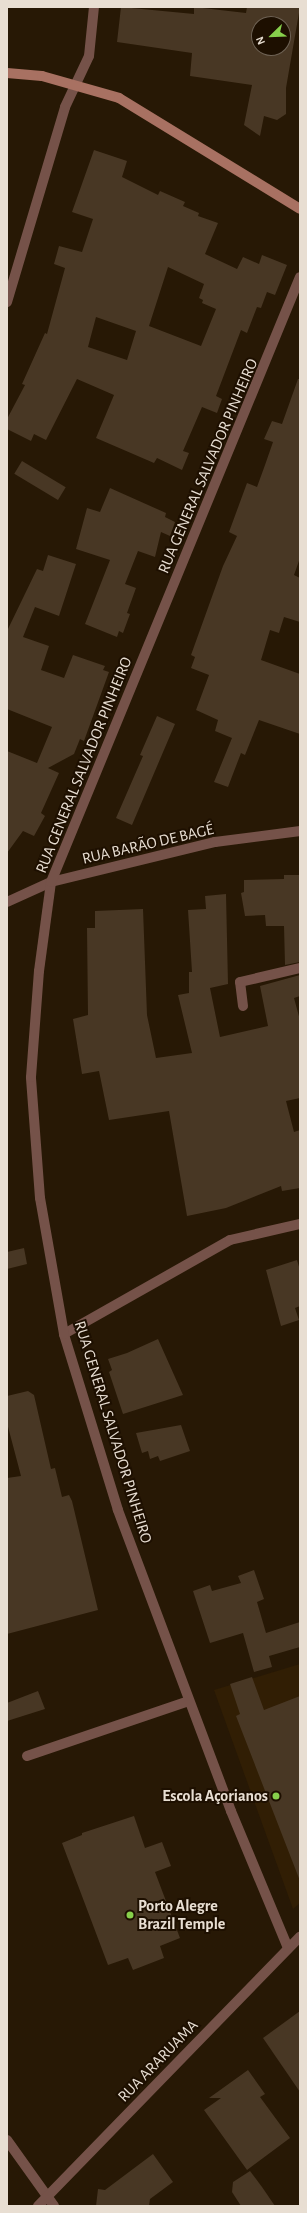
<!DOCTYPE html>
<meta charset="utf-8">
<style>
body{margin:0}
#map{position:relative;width:307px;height:2213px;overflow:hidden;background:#271805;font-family:"Alegreya Sans",sans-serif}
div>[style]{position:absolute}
.built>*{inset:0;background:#311e04}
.building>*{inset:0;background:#483724;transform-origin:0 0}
.lane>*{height:10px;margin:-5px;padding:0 5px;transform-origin:5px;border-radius:5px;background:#755249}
.street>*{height:10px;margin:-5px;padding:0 5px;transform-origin:5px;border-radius:5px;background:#755249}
.secondary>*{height:10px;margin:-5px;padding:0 5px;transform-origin:5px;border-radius:5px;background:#a87162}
.dots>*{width:11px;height:11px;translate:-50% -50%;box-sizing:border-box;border:2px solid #1d0f00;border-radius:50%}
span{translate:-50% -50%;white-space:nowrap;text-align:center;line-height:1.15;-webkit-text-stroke:4px #1d0f00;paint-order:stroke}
.street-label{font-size:16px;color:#e8ded2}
.poi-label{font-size:16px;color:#e8ded2;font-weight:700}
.right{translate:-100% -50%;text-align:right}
.left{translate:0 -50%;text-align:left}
.frame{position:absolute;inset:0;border:8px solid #e8ded2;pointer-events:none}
.north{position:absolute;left:251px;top:16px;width:40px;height:40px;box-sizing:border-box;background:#1d0f00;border:1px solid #6e6254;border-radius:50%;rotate:247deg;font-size:11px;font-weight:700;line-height:16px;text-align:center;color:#e8ded2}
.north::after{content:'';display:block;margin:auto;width:14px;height:18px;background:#87cf4b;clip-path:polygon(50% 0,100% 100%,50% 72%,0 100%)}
</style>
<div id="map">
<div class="built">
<i style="clip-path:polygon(300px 1664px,300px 1903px,293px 1909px,214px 1690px)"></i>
</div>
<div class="building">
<i style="clip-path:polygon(evenodd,121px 7px,194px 14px,194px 7px,246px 13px,247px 7px,300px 7px,286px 88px,286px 114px,277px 120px,264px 116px,260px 136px,244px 125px,252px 85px,190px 76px,192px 53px,117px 42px,121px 7px,259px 24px,283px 24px,283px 48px,259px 48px,259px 24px)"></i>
<i style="clip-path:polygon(evenodd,94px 150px,127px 161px,122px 177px,158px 195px,160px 191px,185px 202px,183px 206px,199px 213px,198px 216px,218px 223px,205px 254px,237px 269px,243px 257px,259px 264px,262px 255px,287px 265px,275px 295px,267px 292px,261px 308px,257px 307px,247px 333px,241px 330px,216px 396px,222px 399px,217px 413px,202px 407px,183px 451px,189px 453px,182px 470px,157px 458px,154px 463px,96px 438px,114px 395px,77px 379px,46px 440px,34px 434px,31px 441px,7px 429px,7px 419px,25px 385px,22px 384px,45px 333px,47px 334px,65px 268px,54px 264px,59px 246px,82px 252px,93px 219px,72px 212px,94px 150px,168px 267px,204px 284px,199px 298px,203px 300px,202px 303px,216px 309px,201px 346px,149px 326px,168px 267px,94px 150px,96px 317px,136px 331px,127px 360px,88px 347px,96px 317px)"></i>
<i style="clip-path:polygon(298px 379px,300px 379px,300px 558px,294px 575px,300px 578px,300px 622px,284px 617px,279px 633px,270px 630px,261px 660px,300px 674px,300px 734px,259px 720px,245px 755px,241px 753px,228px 787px,214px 782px,232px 738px,215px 731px,218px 720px,196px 710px,209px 675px,191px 668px,195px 657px,191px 655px,223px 566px,237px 536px,229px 532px,247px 483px,257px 487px,265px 465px,273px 442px,264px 439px,272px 421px,282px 424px)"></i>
<i style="left:22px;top:461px;width:51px;height:15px;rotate:31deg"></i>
<i style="clip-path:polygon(110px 488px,166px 513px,165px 517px,175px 522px,170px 536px,161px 532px,155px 557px,138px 551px,125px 584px,136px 588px,127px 613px,130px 614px,123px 633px,119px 631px,117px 637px,85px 624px,110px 560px,76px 549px,87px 508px,100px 512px)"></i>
<i style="clip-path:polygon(48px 555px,76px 564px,59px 616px,35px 607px,23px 637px,49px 646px,41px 670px,64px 678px,73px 655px,105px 666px,103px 670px,109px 672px,84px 741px,80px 739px,74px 754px,48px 768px,59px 773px,41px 813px,45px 816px,34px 836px,23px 831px,7px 853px,7px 751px,37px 763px,52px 727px,7px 709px,7px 631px,37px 569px,43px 571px)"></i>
<i style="clip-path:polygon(157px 716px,175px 724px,132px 825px,116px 818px,143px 756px,140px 755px)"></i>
<i style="clip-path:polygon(284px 875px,300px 875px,300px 962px,285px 965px,284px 926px,266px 926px,265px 915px,245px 916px,241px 893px,244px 892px,244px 880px,284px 879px)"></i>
<i style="clip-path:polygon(226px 894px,228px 984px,210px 988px,220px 1037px,268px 1026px,260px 986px,300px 975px,300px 996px,294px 998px,300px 1020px,300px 1098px,286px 1101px,294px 1132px,300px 1130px,300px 1188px,282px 1191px,281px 1186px,226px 1208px,187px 1216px,169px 1111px,109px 1120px,99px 1071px,82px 1074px,73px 1019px,88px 1015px,87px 928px,95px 928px,95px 911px,143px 909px,147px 1015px,156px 1058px,192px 1053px,178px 995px,189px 993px,189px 972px,192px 972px,188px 910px,206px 909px,205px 896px)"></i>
<i style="clip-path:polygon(24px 1248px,27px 1264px,7px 1269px,7px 1252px)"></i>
<i style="clip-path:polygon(297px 1260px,300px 1270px,300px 1306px,295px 1308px,299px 1320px,281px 1326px,266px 1270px)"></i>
<i style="clip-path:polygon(158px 1339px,183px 1395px,123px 1414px,109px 1372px,112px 1370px,108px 1359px,127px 1353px)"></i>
<i style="clip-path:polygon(28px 1391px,34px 1395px,51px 1469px,55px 1468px,62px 1497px,69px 1495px,72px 1501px,98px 1610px,7px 1634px,7px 1478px,21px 1476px,7px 1423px,7px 1396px)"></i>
<i style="clip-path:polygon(181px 1425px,190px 1451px,160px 1461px,158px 1456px,150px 1459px,148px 1451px,142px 1453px,136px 1433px)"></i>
<i style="clip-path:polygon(254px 1570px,264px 1599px,257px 1602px,266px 1633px,300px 1622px,300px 1647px,269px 1656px,272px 1667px,254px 1672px,243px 1633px,210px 1643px,193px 1591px,210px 1585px,212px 1591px,241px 1583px,238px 1576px)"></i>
<i style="clip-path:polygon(252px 1677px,264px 1710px,300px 1696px,300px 1881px,236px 1716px,240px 1714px,230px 1684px)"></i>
<i style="clip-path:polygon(38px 1691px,45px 1709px,7px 1721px,7px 1703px)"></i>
<i style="clip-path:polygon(134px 1816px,145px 1848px,162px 1842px,171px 1866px,155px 1872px,180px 1938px,160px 1946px,164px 1958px,133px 1970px,128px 1958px,108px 1965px,62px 1843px,82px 1835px,82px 1833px)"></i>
<i style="clip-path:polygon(300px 2011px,300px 2092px,263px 2038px)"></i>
<i style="clip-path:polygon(248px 2070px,265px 2094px,260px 2097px,290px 2138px,247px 2170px,204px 2110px,221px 2098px,209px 2098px)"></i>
<i style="clip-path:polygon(153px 2154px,173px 2182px,150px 2199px,149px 2206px,96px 2206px,98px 2189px,105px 2190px)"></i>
<i style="clip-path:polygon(250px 2171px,262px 2187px,275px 2206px,241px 2206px,232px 2192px,233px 2182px)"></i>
</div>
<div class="lane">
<i style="left:243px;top:1006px;width:24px;rotate:-97deg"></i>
<i style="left:240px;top:982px;width:62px;rotate:-13.1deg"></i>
<i style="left:27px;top:1756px;width:171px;rotate:-18.8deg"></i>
</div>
<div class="street">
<i style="left:7px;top:302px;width:203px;rotate:-73.4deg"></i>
<i style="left:65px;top:107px;width:56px;rotate:-64.8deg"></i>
<i style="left:89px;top:56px;width:49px;rotate:-84.2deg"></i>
<i style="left:7px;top:902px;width:48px;rotate:-24.4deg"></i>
<i style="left:51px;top:882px;width:169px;rotate:-13.7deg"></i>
<i style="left:215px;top:842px;width:86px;rotate:-7.4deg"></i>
<i style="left:64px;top:1334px;width:191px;rotate:-29.5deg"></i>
<i style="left:230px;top:1240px;width:72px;rotate:-12.9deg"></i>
<i style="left:288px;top:1948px;width:148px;rotate:-112.6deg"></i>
<i style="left:231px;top:1811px;width:322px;rotate:-110.6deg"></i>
<i style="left:118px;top:1510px;width:184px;rotate:-107.1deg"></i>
<i style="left:64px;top:1334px;width:138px;rotate:-100deg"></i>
<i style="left:40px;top:1198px;width:121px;rotate:-94.3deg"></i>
<i style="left:31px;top:1077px;width:106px;rotate:-85.7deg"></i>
<i style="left:39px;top:971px;width:90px;rotate:-82.3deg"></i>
<i style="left:51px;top:882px;width:654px;rotate:-67.63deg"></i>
<i style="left:7px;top:2140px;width:81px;rotate:54.5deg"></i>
<i style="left:38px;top:2206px;width:376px;rotate:-45.8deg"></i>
</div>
<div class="secondary">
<i style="left:7px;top:73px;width:35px;rotate:5deg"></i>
<i style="left:42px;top:76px;width:80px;rotate:15.9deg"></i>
<i style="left:119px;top:98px;width:212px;rotate:31.5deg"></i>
</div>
<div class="dots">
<i style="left:276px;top:1796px;background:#87cf4b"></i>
<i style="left:130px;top:1915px;background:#87cf4b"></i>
</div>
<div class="street-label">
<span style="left:208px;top:466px;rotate:-67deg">RUA GENERAL SALVADOR PINHEIRO</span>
<span style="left:84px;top:765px;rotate:-68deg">RUA GENERAL SALVADOR PINHEIRO</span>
<span style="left:148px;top:844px;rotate:-13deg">RUA BARÃO DE BAGÉ</span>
<span style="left:113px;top:1432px;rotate:73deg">RUA GENERAL SALVADOR PINHEIRO</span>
<span style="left:158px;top:2061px;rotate:-46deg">RUA ARARUAMA</span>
</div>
<div class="poi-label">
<span class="right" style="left:268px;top:1796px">Escola Açorianos</span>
<span class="left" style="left:138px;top:1915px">Porto Alegre<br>Brazil Temple</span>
</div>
<div class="frame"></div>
<div class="north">N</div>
</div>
